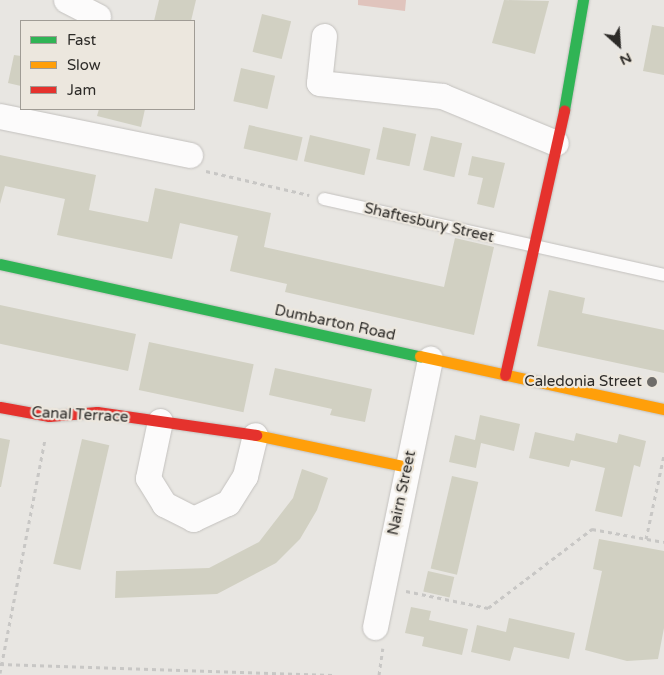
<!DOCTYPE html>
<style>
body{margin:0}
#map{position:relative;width:664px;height:675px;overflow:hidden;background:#e8e6e2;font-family:"Varela Round",sans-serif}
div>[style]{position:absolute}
.green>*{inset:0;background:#e0c4bd}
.building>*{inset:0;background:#d1d0c2;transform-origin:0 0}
.path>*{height:3px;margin-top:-1.5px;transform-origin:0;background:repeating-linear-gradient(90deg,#c8c7c5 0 4px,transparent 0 8px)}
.roads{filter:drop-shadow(0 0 1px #c3c1be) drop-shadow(0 0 1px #c3c1be)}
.lane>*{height:12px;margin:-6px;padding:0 6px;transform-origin:6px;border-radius:6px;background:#fcfbfb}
.street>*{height:25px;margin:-12.5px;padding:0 12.5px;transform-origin:12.5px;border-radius:12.5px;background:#fcfbfb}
.fast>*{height:11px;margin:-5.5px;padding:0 5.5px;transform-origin:5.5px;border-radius:5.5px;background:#30b455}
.slow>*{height:11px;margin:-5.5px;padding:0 5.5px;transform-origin:5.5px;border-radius:5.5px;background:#ff9f0a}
.jam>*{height:11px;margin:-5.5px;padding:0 5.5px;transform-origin:5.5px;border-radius:5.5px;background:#e5322d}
.dots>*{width:14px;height:14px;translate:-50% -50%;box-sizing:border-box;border:2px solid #ece7de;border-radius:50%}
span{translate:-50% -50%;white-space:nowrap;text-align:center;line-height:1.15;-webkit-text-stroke:4.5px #ece7de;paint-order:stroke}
.street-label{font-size:15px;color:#2d2b28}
.poi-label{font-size:15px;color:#2d2b28}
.right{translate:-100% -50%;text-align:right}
.legend{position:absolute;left:20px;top:20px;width:175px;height:90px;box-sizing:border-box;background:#ece7de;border:1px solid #a09c95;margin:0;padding:6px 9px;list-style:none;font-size:15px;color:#2d2b28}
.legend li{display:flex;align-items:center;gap:10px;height:25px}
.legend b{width:25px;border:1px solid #a09c95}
.north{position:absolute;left:594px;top:20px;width:50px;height:50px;-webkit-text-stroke:4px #ece7de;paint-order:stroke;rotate:154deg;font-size:14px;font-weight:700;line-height:20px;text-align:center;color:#2d2b28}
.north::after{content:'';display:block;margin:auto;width:18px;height:22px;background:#2d2b28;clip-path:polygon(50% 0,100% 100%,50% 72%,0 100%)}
</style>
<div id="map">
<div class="green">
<i style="clip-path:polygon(358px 0,406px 0,405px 11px,358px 5px)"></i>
</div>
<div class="building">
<i style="clip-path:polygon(159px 0,196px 0,191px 21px,154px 21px)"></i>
<i style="clip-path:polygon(504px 0,549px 1px,535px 54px,492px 43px)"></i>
<i style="left:262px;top:14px;width:30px;height:39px;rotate:14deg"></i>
<i style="clip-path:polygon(652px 25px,664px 27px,664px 75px,643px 71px)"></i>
<i style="clip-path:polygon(14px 55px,21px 56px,21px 86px,8px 83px)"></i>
<i style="left:241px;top:68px;width:35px;height:34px;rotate:13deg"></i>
<i style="clip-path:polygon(99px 109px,145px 109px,141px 127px,97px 116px)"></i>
<i style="left:249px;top:125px;width:55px;height:24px;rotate:13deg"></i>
<i style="left:383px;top:127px;width:34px;height:33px;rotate:12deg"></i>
<i style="left:310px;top:135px;width:62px;height:27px;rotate:13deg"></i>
<i style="left:431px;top:136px;width:32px;height:35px;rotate:13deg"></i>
<i style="clip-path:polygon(0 155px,96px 175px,89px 210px,148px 222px,155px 188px,271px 213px,264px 247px,444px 287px,455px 238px,494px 247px,474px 335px,285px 292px,287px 284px,230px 271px,238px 236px,180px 223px,172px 259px,57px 235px,65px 199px,5px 186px,0 204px)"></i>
<i style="clip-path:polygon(472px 156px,505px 163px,494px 208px,477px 204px,483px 178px,468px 175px)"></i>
<i style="clip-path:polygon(549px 290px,585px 298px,582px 313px,664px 330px,664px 373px,537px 346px)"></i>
<i style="left:0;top:305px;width:139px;height:38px;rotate:12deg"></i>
<i style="left:149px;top:342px;width:107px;height:49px;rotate:12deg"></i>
<i style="clip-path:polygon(275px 368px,372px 389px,365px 422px,330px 415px,332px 409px,269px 395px)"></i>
<i style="clip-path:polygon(480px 415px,520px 424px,514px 451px,481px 443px,476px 468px,449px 462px,455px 435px,475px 440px)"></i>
<i style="clip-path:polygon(535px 432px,574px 441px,576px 433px,617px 443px,619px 434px,646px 441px,640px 467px,634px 465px,622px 517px,595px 511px,605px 468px,571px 460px,569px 467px,529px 458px)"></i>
<i style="clip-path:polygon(0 438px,10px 440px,1px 487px,0 487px)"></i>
<i style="left:82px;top:439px;width:28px;height:128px;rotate:13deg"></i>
<i style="clip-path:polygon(302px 469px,328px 478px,317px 510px,300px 539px,276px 563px,217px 594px,115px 598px,116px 571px,209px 568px,259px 542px,293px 498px)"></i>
<i style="left:452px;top:476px;width:27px;height:95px;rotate:13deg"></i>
<i style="clip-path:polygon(599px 539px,664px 551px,664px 628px,658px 659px,627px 661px,585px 650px,602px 571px,593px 569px)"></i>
<i style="left:428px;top:571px;width:27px;height:21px;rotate:13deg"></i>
<i style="clip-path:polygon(411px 607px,431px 611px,429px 620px,468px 629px,462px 655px,422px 646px,424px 637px,405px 633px)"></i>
<i style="clip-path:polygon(509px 618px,575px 633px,569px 659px,514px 647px,510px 661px,471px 652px,477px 625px,506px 632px)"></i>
</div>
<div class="path">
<i style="left:206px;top:171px;width:106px;rotate:13.1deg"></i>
<i style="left:646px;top:539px;width:86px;rotate:-77.9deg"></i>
<i style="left:406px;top:591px;width:84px;rotate:11.7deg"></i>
<i style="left:488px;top:608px;width:131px;rotate:-37.2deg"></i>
<i style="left:592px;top:529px;width:73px;rotate:10.2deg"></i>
<i style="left:0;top:664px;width:334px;rotate:1.9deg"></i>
<i style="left:0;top:673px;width:238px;rotate:-79.1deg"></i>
<i style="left:379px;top:675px;width:27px;rotate:-82deg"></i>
</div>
<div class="roads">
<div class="lane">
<i style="left:324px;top:199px;width:348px;rotate:12.6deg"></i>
</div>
<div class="street">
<i style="left:66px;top:0;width:36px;rotate:27deg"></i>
<i style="left:324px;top:36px;width:47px;rotate:96.1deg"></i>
<i style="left:319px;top:83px;width:124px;rotate:6deg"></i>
<i style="left:442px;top:96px;width:123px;rotate:22.4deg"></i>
<i style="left:0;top:116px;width:194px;rotate:11.6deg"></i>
<i style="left:160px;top:421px;width:58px;rotate:101.9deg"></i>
<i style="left:148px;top:478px;width:31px;rotate:58deg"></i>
<i style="left:164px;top:504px;width:33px;rotate:27deg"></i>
<i style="left:193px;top:519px;width:38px;rotate:-25deg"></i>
<i style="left:228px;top:503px;width:32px;rotate:-58deg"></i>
<i style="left:245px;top:476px;width:42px;rotate:-76.3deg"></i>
<i style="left:375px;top:627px;width:274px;rotate:-78.4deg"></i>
</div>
<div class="fast">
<i style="left:564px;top:110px;width:112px;rotate:-80.2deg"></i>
<i style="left:0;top:264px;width:430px;rotate:12.4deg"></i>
</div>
<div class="slow">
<i style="left:420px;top:356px;width:250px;rotate:12.3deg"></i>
<i style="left:256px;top:435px;width:155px;rotate:11.9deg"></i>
</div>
<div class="jam">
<i style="left:505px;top:375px;width:271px;rotate:-77.4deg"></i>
<i style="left:0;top:407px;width:50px;rotate:10.4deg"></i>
<i style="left:49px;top:416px;width:48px;rotate:-4.8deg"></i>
<i style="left:97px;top:412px;width:161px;rotate:8.2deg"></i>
</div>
</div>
<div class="dots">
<i style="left:652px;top:382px;background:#6e6c69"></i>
</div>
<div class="street-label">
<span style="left:429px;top:223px;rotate:13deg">Shaftesbury Street</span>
<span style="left:335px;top:323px;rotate:12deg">Dumbarton Road</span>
<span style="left:80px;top:415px;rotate:3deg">Canal Terrace</span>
<span style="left:402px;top:493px;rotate:-78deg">Nairn Street</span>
</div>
<div class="poi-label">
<span class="right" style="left:642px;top:382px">Caledonia Street</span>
</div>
<ul class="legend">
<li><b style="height:6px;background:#30b455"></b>Fast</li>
<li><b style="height:6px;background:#ff9f0a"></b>Slow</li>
<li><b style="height:6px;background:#e5322d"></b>Jam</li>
</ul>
<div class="north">N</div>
</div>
